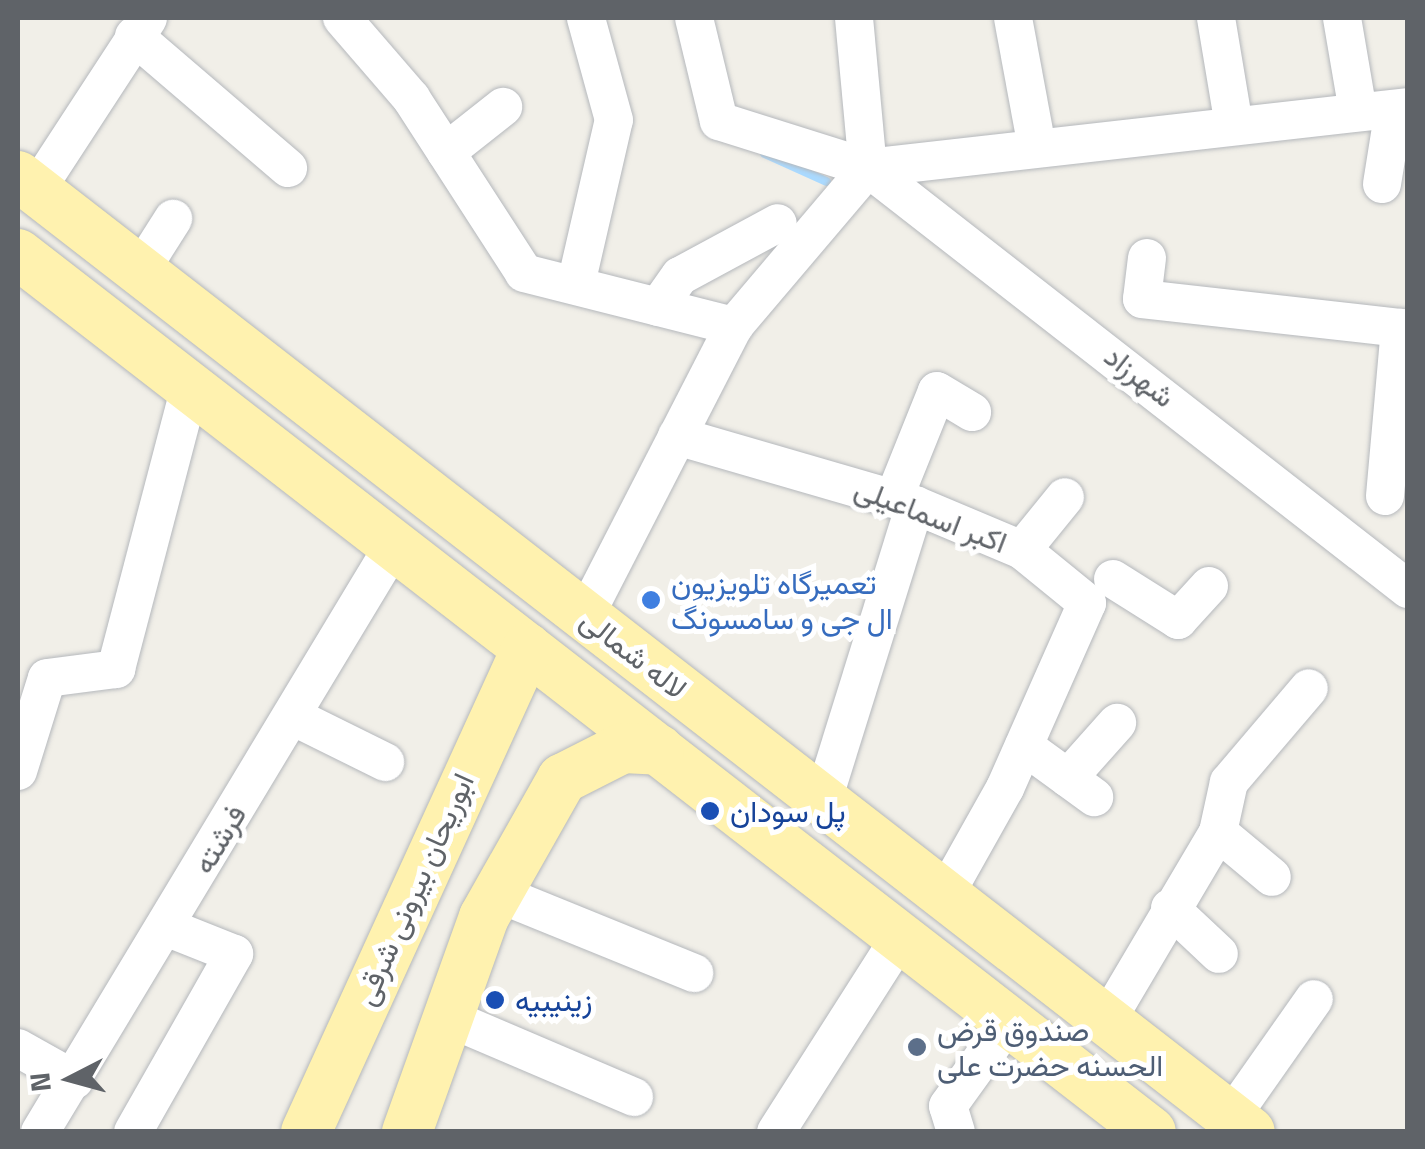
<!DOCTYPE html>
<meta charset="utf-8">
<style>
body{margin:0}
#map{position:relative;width:1425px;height:1149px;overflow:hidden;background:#f1efe8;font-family:"Titillium Web",Vazirmatn,sans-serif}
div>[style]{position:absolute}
.stream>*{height:9px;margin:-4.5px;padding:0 4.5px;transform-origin:4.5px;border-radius:4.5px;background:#aadaff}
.roads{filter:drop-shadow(0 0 2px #b5b8bc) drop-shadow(0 0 2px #b5b8bc)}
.minor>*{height:38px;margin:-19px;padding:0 19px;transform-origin:19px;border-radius:19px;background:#fff}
.major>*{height:50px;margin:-25px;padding:0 25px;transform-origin:25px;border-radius:25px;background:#fff2af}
.dots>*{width:28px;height:28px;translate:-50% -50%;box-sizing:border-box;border:5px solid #fff;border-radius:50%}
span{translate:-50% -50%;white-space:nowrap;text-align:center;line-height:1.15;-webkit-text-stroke:10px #fff;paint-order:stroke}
.street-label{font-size:30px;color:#5f6368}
.shop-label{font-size:30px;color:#366cbe}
.left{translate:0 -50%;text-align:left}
.transit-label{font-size:30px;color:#164399}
.service-label{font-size:30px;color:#4e5e75}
.frame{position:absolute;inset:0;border:20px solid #5f6368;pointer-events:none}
.north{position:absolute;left:20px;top:1029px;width:100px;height:100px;-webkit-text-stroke:8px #fff;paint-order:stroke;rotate:264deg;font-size:28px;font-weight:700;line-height:40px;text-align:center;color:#5f6368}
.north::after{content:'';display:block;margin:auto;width:35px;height:45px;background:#5f6368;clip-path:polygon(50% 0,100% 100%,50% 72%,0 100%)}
</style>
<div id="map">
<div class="stream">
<i style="left:764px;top:153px;width:68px;rotate:24.3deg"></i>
</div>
<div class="roads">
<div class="minor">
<i style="left:342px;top:18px;width:106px;rotate:49.2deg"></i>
<i style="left:411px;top:98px;width:208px;rotate:57.1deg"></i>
<i style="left:524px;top:273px;width:217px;rotate:14.2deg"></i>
<i style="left:694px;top:18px;width:106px;rotate:76.4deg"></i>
<i style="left:719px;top:121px;width:156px;rotate:17.5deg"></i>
<i style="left:868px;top:168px;width:685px;rotate:37.94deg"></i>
<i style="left:854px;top:18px;width:151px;rotate:84.7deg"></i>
<i style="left:1013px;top:18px;width:131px;rotate:79.5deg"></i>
<i style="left:1216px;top:18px;width:109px;rotate:80.5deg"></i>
<i style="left:1342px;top:18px;width:95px;rotate:80.3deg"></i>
<i style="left:134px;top:36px;width:203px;rotate:40.6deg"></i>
<i style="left:446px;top:152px;width:73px;rotate:-38.3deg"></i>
<i style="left:868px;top:168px;width:543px;rotate:-6.44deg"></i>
<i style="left:1382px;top:184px;width:76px;rotate:-80.9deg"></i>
<i style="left:36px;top:190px;width:205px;rotate:-56.9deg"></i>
<i style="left:1147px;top:258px;width:41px;rotate:97deg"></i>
<i style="left:1142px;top:299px;width:268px;rotate:6.4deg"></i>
<i style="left:140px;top:271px;width:62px;rotate:-57.6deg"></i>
<i style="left:576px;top:284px;width:168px;rotate:-77deg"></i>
<i style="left:614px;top:120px;width:106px;rotate:-105.4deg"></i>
<i style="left:658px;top:307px;width:38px;rotate:-55deg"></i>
<i style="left:680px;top:276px;width:111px;rotate:-28.4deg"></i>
<i style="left:677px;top:436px;width:248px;rotate:16.2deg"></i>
<i style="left:915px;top:505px;width:116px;rotate:22.8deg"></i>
<i style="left:1022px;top:550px;width:84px;rotate:39.2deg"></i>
<i style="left:1087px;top:603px;width:202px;rotate:113.9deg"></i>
<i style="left:1005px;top:788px;width:123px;rotate:119.3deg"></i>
<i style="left:1385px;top:496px;width:169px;rotate:-84.9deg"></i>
<i style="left:894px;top:498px;width:115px;rotate:-68.1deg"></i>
<i style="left:937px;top:391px;width:41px;rotate:31deg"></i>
<i style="left:1022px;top:550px;width:68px;rotate:-50.9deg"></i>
<i style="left:1113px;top:579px;width:77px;rotate:32.2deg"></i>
<i style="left:1178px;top:620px;width:46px;rotate:-47.6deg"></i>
<i style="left:585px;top:616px;width:326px;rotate:-62.8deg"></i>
<i style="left:734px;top:326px;width:207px;rotate:-49.7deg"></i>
<i style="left:292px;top:716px;width:104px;rotate:26.3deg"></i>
<i style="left:1024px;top:746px;width:87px;rotate:36.1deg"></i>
<i style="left:18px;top:771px;width:97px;rotate:-72.7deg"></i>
<i style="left:47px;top:678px;width:70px;rotate:-7.4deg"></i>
<i style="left:116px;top:669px;width:292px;rotate:-75.3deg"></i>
<i style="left:1068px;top:778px;width:74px;rotate:-48.3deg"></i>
<i style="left:823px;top:800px;width:309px;rotate:-72.7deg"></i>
<i style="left:1218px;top:832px;width:70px;rotate:39.8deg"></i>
<i style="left:497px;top:893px;width:213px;rotate:22.1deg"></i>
<i style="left:1170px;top:908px;width:67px;rotate:43.2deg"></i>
<i style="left:451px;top:1019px;width:199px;rotate:23.1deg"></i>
<i style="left:1107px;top:1020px;width:218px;rotate:-59.4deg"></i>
<i style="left:1218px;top:832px;width:51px;rotate:-77.6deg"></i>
<i style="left:1229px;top:782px;width:123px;rotate:-49.6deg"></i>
<i style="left:18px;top:1048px;width:65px;rotate:29.3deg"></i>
<i style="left:1231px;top:1117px;width:144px;rotate:-54.9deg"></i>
<i style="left:40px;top:1132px;width:685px;rotate:-58.91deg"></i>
<i style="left:133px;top:1132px;width:205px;rotate:-60.4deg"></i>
<i style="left:234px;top:954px;width:73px;rotate:-158.3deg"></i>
<i style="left:776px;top:1132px;width:231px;rotate:-57.5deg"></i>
<i style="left:956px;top:1132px;width:27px;rotate:-107deg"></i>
<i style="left:948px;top:1106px;width:105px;rotate:-54.3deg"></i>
</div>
<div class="major">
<i style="left:18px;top:176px;width:1559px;rotate:37.81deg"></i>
<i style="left:18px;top:254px;width:1433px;rotate:37.77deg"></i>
<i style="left:306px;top:1132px;width:532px;rotate:-65.46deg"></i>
<i style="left:407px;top:1132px;width:228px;rotate:-70.3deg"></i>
<i style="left:484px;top:917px;width:159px;rotate:-60.5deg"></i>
<i style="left:562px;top:779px;width:68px;rotate:-26.9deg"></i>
<i style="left:623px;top:748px;width:36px;rotate:3deg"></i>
</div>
</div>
<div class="dots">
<i style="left:651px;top:600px;background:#3f7fe0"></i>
<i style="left:710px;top:811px;background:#1a4fb4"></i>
<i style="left:495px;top:1000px;background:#1a4fb4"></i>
<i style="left:917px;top:1047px;background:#5c6f8a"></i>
</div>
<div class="street-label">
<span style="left:1140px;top:376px;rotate:38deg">شهرزاد</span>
<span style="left:931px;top:515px;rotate:21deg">اکبر اسماعیلی</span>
<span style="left:634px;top:654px;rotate:38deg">لاله شمالی</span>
<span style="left:219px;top:839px;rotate:-59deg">فرشته</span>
<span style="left:414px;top:889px;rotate:-66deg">ابوریحان بیرونی شرقی</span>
</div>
<div class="shop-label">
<span class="left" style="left:671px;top:600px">تعمیرگاه تلویزیون<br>ال جی و سامسونگ</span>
</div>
<div class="transit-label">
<span class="left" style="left:730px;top:811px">پل سودان</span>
<span class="left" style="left:515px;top:1000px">زینیبیه</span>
</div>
<div class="service-label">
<span class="left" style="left:937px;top:1047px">صندوق قرض<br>الحسنه حضرت علی</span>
</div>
<div class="frame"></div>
<div class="north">N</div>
</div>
